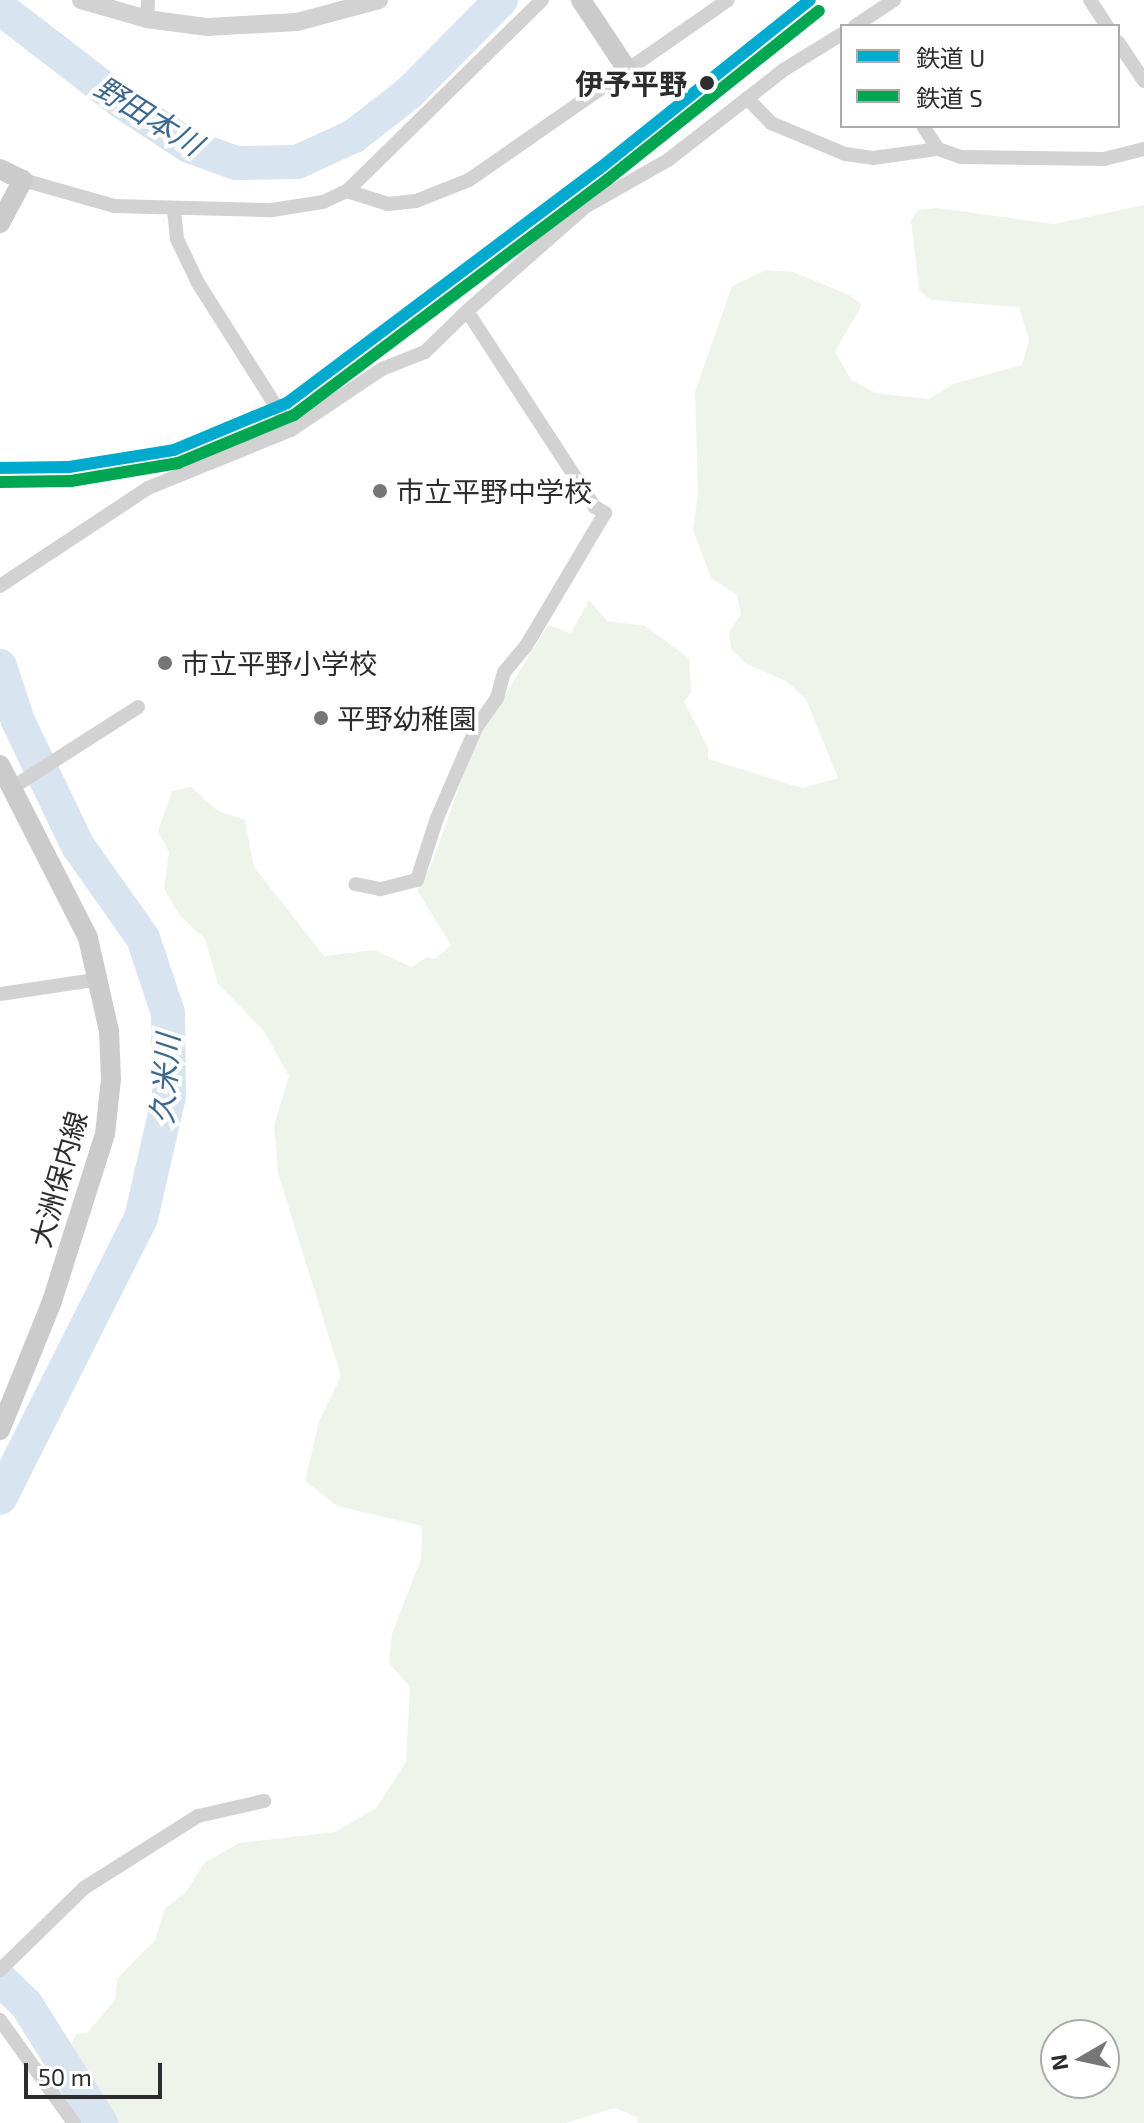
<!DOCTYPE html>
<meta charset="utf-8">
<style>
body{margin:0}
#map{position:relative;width:1144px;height:2123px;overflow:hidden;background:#fff;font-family:"Exo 2","Noto Sans JP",sans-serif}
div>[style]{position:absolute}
.green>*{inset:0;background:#eff4eb}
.river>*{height:34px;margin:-17px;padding:0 17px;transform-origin:17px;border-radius:17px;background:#d8e5f1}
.minor>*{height:14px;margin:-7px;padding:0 7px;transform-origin:7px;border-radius:7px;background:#d2d2d2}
.tertiary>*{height:18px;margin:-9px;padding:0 9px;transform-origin:9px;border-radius:9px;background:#d2d2d2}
.secondary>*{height:20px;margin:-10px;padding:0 10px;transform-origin:10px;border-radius:10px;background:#cbcbcb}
.rail-1>*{height:12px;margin:-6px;padding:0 6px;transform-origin:6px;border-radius:6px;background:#00a9ce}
.rail-2>*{height:12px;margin:-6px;padding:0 6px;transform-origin:6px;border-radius:6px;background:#00a651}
.dots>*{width:22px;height:22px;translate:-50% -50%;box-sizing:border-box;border:4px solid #fff;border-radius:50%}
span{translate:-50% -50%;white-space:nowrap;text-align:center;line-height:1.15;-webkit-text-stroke:8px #fff;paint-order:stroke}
.stop-label{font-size:28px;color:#2d2d2d;font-weight:700}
.right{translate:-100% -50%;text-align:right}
.poi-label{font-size:28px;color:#2d2d2d}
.left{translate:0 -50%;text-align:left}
.street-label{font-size:28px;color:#2d2d2d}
.water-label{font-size:30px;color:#3c698f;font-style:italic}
.legend{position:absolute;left:840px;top:24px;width:280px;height:104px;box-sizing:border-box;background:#fff;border:2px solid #ababab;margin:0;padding:10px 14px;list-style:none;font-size:24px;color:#2d2d2d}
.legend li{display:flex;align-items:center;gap:16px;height:40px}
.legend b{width:40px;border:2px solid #ababab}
.north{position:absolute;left:1040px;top:2019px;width:80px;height:80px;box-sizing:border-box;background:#fff;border:2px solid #ababab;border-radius:50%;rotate:261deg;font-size:22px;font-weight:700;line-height:32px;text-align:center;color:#2d2d2d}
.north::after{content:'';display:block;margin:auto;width:28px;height:36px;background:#767676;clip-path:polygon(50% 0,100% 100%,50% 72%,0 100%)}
.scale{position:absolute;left:24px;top:2063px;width:138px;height:36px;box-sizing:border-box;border:4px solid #2d2d2d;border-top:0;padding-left:10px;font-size:24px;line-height:28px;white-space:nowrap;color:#2d2d2d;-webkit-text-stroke:6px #fff;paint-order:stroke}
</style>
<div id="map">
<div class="green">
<i style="clip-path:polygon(evenodd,1144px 205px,1144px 2123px,637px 2123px,639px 2118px,615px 2108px,565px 2123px,107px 2123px,86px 2069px,69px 2050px,76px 2034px,87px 2033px,115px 2000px,117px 1979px,155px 1940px,165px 1908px,186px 1892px,204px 1863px,239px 1843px,335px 1832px,376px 1808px,406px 1762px,410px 1687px,389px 1663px,392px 1634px,421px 1559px,422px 1526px,337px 1506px,305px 1481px,319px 1421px,341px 1376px,278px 1173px,274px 1126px,289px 1076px,263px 1030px,218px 984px,205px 939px,179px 915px,164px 888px,169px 852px,158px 831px,172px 791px,191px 787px,218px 811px,245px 820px,254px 867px,324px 956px,374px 950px,412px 967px,427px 957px,435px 959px,451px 945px,417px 890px,431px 866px,473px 747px,548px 625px,571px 633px,589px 600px,607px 621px,645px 626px,689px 658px,691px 693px,684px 702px,708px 747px,708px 759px,802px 788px,838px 778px,806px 699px,786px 681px,745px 663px,731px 649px,729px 632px,741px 614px,737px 595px,711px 578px,693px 530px,698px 493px,695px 392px,732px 286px,766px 270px,793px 272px,849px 295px,862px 305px,835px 351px,851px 380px,876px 393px,929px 399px,953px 384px,1022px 365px,1029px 340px,1019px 307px,931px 300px,919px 290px,911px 220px,918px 210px,937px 208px,1054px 224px,1144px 205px,1056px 2035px,1104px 2035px,1104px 2083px,1056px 2083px,1056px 2035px)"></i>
</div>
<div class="river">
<i style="left:0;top:8px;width:154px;rotate:37.6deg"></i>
<i style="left:122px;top:102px;width:80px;rotate:33.3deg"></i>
<i style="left:189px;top:146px;width:50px;rotate:19.9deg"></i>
<i style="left:236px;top:163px;width:61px;rotate:-0.9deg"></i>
<i style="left:297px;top:162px;width:63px;rotate:-24.5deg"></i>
<i style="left:354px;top:136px;width:70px;rotate:-38deg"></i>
<i style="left:409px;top:93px;width:131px;rotate:-45.3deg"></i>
<i style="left:0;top:666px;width:58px;rotate:71.9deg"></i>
<i style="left:18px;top:721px;width:139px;rotate:64.4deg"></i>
<i style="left:78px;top:846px;width:113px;rotate:54.8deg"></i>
<i style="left:143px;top:938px;width:79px;rotate:71.6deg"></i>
<i style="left:168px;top:1013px;width:83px;rotate:89.3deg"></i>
<i style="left:169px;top:1096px;width:125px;rotate:102.9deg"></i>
<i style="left:141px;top:1218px;width:313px;rotate:116.7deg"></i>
<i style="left:0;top:1979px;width:36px;rotate:44deg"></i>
<i style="left:26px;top:2004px;width:141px;rotate:57.8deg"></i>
</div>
<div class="minor">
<i style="left:1090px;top:0;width:31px;rotate:57deg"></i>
<i style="left:147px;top:19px;width:19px;rotate:-87deg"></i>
<i style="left:855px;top:26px;width:47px;rotate:-33.7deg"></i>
<i style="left:1118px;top:42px;width:47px;rotate:56.3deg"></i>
<i style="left:747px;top:98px;width:35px;rotate:46deg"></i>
<i style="left:771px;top:123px;width:80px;rotate:22.7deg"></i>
<i style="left:845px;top:154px;width:28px;rotate:8deg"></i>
<i style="left:873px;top:158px;width:66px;rotate:-7.9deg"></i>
<i style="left:923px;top:126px;width:27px;rotate:57deg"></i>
<i style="left:938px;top:149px;width:24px;rotate:19deg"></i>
<i style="left:961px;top:157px;width:143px;rotate:0.8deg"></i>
<i style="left:1104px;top:159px;width:41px;rotate:-14deg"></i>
<i style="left:23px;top:180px;width:95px;rotate:15.9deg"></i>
<i style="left:114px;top:206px;width:158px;rotate:1.5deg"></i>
<i style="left:272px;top:210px;width:52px;rotate:-8.9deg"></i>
<i style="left:323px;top:202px;width:26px;rotate:-25deg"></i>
<i style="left:347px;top:191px;width:273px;rotate:-44.4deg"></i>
<i style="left:347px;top:191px;width:43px;rotate:17.6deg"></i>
<i style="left:388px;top:204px;width:28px;rotate:-6deg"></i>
<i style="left:416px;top:201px;width:57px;rotate:-21.6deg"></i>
<i style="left:469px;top:180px;width:315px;rotate:-34.8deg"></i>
<i style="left:467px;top:311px;width:157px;rotate:-41.4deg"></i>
<i style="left:585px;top:207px;width:95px;rotate:-29.5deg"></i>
<i style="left:668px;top:160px;width:148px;rotate:-37.9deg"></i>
<i style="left:785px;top:69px;width:67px;rotate:-31.6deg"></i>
<i style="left:291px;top:430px;width:110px;rotate:-33.8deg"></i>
<i style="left:382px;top:369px;width:46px;rotate:-21.6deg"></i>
<i style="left:425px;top:352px;width:59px;rotate:-44.3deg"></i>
<i style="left:467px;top:311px;width:234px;rotate:56.9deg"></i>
<i style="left:595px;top:507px;width:12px;rotate:31deg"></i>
<i style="left:605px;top:513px;width:155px;rotate:120.7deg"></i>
<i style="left:526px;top:646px;width:34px;rotate:130deg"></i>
<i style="left:504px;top:672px;width:27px;rotate:105deg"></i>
<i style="left:497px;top:698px;width:37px;rotate:125deg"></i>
<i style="left:476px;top:728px;width:98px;rotate:113.4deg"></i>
<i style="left:437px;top:818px;width:65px;rotate:107.9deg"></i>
<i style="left:417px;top:880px;width:38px;rotate:166deg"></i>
<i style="left:380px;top:889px;width:25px;rotate:-169deg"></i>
<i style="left:0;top:586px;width:178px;rotate:-33.5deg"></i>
<i style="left:148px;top:488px;width:154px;rotate:-22.1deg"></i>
<i style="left:291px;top:430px;width:174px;rotate:-122.3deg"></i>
<i style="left:198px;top:283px;width:49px;rotate:-115.5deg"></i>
<i style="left:177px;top:239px;width:31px;rotate:-96deg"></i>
<i style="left:10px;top:789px;width:152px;rotate:-32.6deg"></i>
<i style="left:0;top:994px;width:101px;rotate:-8.5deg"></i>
<i style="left:0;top:1970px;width:117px;rotate:-44.3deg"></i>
<i style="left:84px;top:1888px;width:135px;rotate:-32.3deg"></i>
<i style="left:198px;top:1816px;width:68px;rotate:-12.8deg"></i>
<i style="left:0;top:2020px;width:127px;rotate:54.3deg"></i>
</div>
<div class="tertiary">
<i style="left:81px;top:0;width:69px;rotate:16.1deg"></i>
<i style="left:147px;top:19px;width:61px;rotate:7.6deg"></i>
<i style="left:207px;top:27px;width:90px;rotate:-3.2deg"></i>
<i style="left:297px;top:22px;width:85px;rotate:-15deg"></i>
</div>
<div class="secondary">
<i style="left:581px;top:0;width:82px;rotate:56.5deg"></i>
<i style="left:0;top:169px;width:25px;rotate:26deg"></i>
<i style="left:23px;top:180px;width:49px;rotate:118.1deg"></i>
<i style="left:0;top:765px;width:194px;rotate:63deg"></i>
<i style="left:88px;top:938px;width:95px;rotate:77.3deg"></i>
<i style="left:109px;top:1031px;width:48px;rotate:87.6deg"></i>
<i style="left:111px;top:1079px;width:55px;rotate:96.2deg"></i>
<i style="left:105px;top:1134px;width:178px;rotate:107.6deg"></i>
<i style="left:51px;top:1304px;width:136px;rotate:112deg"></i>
</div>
<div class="rail-1">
<i style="left:0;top:468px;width:69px;rotate:-0.8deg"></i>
<i style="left:69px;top:467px;width:106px;rotate:-9.2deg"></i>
<i style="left:174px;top:450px;width:122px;rotate:-22.6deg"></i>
<i style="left:287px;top:403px;width:390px;rotate:-36.9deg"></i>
<i style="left:599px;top:169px;width:270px;rotate:-38.7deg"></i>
</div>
<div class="rail-2">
<i style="left:0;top:482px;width:71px;rotate:-0.8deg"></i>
<i style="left:71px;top:481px;width:109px;rotate:-9.5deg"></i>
<i style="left:178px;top:463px;width:126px;rotate:-22.5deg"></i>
<i style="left:294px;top:415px;width:391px;rotate:-36.9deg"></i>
<i style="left:607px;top:180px;width:271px;rotate:-38.6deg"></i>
</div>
<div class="dots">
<i style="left:707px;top:83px;background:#2d2d2d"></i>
<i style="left:380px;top:491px;background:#767676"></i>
<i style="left:165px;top:663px;background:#767676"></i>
<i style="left:321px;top:718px;background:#767676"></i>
</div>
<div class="stop-label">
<span class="right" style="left:687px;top:83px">伊予平野</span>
</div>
<div class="poi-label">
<span class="left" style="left:396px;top:491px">市立平野中学校</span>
<span class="left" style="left:181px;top:663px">市立平野小学校</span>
<span class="left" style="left:337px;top:718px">平野幼稚園</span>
</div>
<div class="street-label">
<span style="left:58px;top:1179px;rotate:-74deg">大洲保内線</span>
</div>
<div class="water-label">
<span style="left:149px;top:115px;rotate:32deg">野田本川</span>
<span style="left:164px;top:1079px;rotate:-86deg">久米川</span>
</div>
<ul class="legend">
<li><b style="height:10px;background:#00a9ce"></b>鉄道 U</li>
<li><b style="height:10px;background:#00a651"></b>鉄道 S</li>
</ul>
<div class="north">N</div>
<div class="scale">50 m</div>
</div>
